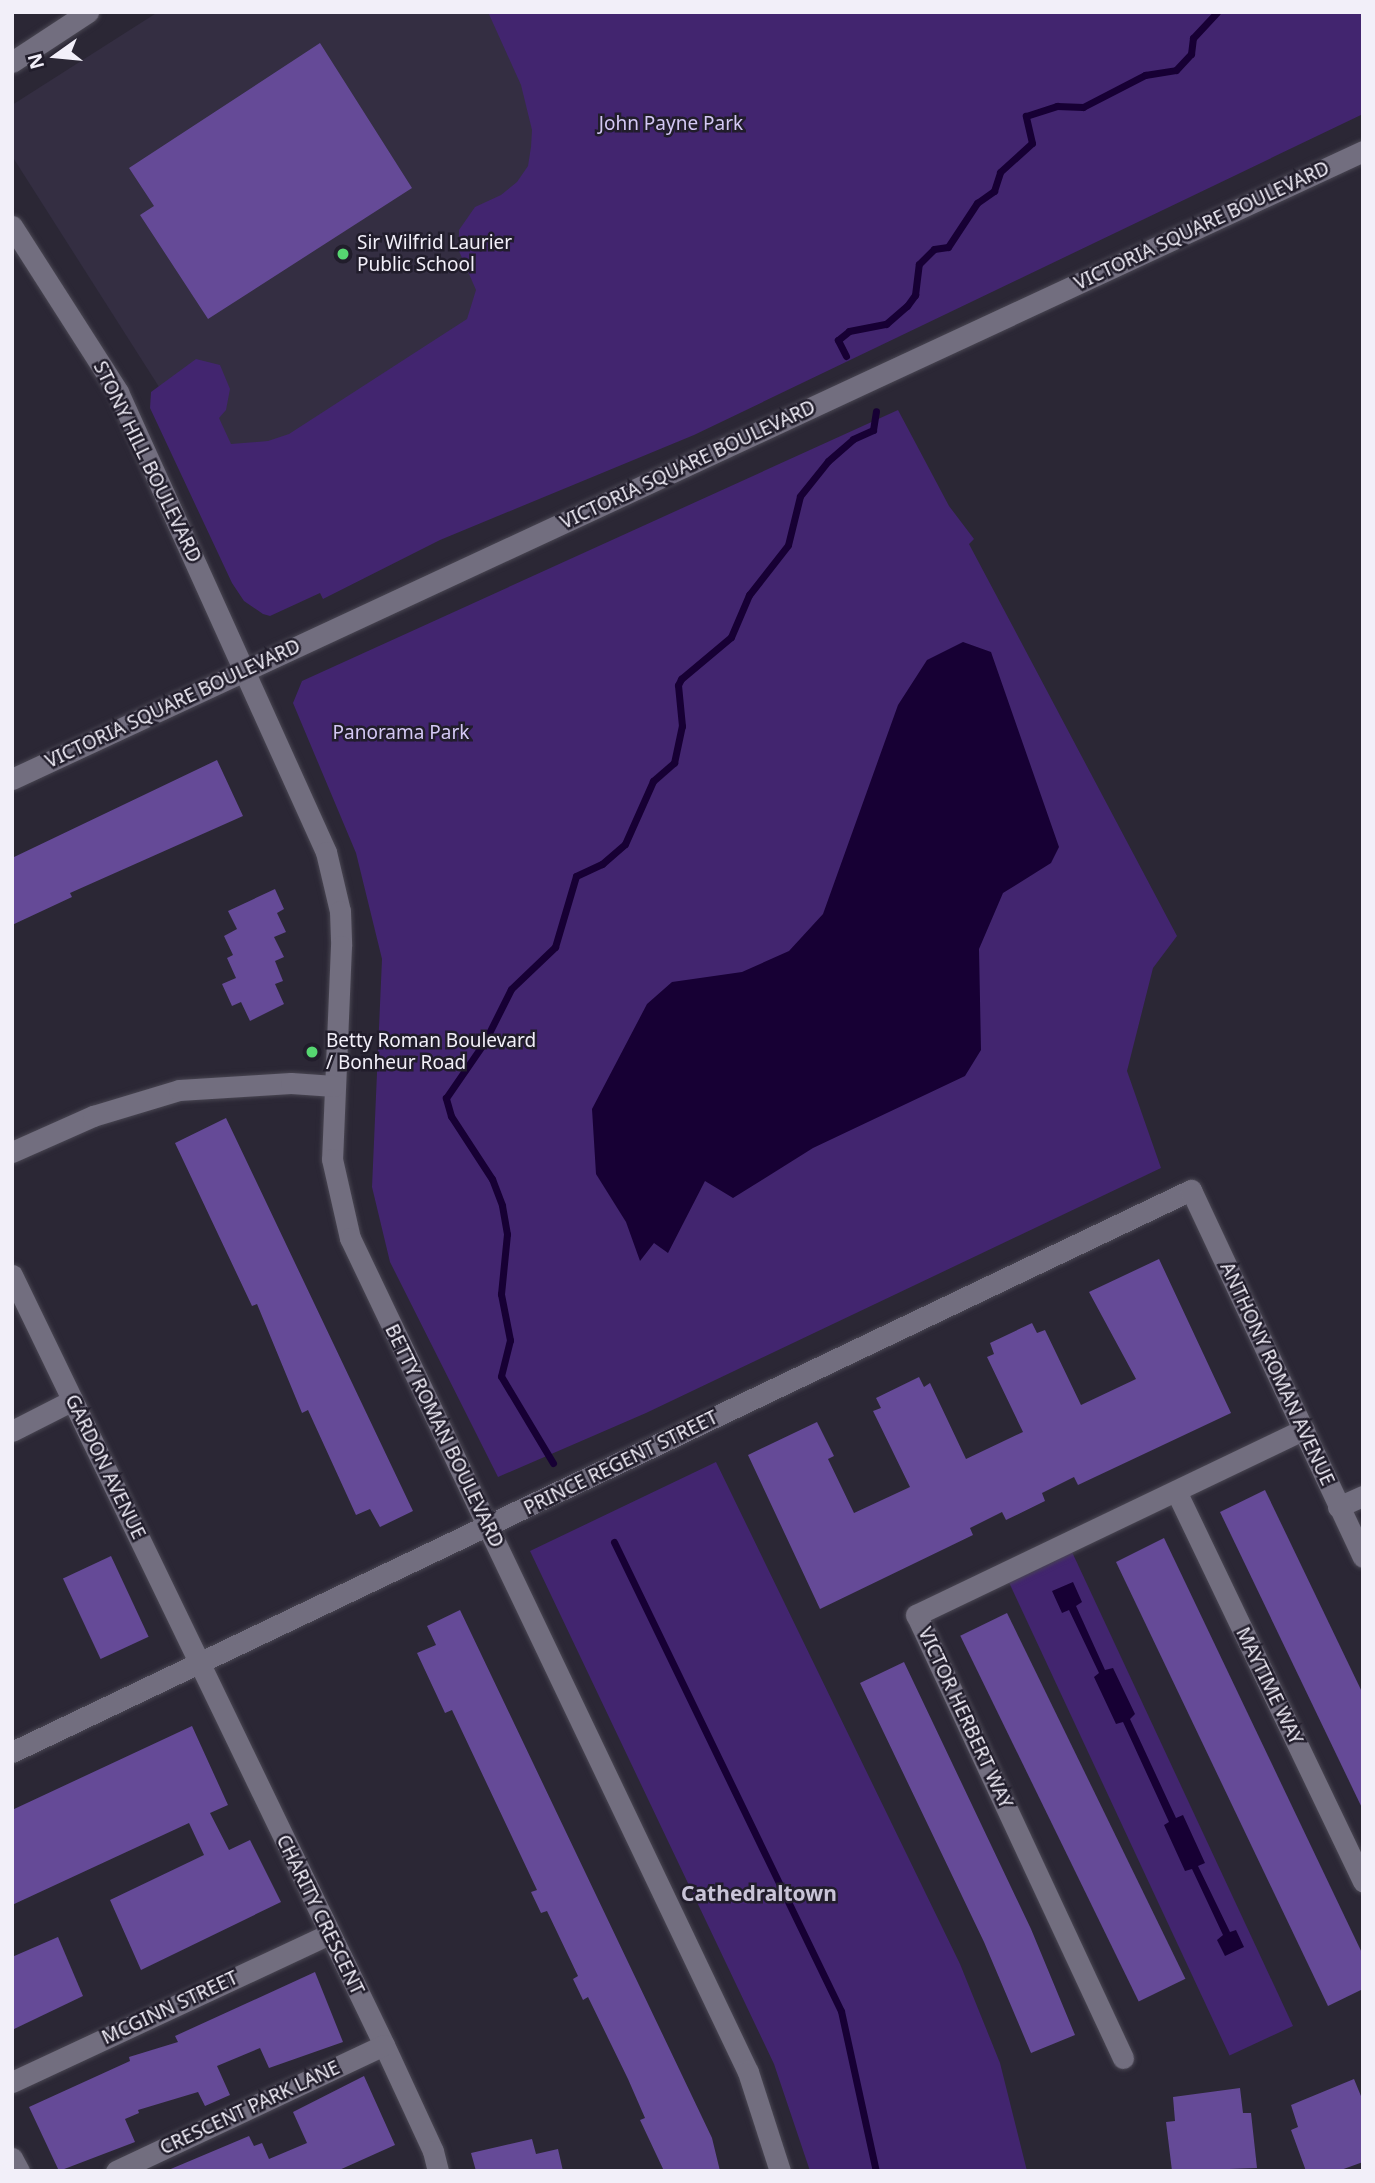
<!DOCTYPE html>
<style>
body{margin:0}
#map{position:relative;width:1375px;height:2183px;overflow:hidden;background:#2b2735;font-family:"Noto Sans",sans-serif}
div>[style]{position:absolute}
.built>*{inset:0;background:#342e42}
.green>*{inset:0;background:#42256f;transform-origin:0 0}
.water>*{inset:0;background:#170034}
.stream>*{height:7px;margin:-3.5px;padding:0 3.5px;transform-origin:3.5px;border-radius:3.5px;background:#170034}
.building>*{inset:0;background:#654a97;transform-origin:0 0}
.roads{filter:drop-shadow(0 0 2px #494652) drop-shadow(0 0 2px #494652)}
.minor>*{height:21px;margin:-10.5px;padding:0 10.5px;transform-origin:10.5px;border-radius:10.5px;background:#726e7f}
.dots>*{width:19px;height:19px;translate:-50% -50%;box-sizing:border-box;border:4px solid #211d2b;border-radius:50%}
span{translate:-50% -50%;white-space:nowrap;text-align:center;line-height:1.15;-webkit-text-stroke:5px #211d2b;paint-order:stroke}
.park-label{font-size:19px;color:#d4c8f4}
.street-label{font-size:19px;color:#f2eff9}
.poi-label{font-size:19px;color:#f2eff9}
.left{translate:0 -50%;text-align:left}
.neighbourhood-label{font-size:21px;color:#c9c4d7;font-weight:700}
.frame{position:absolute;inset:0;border:14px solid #f2eff9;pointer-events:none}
.north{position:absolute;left:21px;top:21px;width:70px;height:70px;-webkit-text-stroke:5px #211d2b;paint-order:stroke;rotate:255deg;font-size:19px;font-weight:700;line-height:28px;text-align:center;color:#f2eff9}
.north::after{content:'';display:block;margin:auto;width:24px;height:32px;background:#f2eff9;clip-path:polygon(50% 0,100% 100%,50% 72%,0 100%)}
</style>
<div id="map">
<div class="built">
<i style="clip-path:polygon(158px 12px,498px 12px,665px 372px,309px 548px,175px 412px,12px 156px,12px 105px)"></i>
</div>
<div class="green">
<i style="clip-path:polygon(488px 12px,1363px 12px,1363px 114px,694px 435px,440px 540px,323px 599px,320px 593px,270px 616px,263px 614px,244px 601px,232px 583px,150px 408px,151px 392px,196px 359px,220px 365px,230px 389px,226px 410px,219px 418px,231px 444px,268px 441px,289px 434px,467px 319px,476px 290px,459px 251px,459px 230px,475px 207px,501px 195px,517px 182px,528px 166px,531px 147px,532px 130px,521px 85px)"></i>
<i style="clip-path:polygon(898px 410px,949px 506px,974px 539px,969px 544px,1177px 936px,1153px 968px,1127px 1071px,1161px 1168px,646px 1413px,498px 1477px,390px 1262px,372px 1187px,382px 959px,356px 853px,293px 703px,302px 681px)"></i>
<i style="clip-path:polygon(716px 1462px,960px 1964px,1000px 2063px,1027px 2171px,810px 2171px,774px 2064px,530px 1551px)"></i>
<i style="left:1072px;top:1552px;width:523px;height:70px;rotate:65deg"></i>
</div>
<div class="water">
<i style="clip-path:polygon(963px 642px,991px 652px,1059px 847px,1051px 863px,1003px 893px,979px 949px,981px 1050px,965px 1076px,813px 1148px,733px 1198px,705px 1181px,668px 1253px,654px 1243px,640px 1261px,626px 1222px,596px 1174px,592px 1109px,647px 1004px,672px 982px,742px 972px,789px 951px,823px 914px,898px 705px,927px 660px)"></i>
<i style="clip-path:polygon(1073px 1582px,1082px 1602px,1076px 1606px,1105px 1670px,1113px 1668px,1135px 1714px,1130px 1719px,1176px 1818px,1183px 1815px,1205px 1863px,1198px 1866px,1230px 1932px,1236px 1930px,1244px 1947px,1225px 1956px,1217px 1940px,1223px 1935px,1192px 1869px,1185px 1871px,1164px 1825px,1169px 1822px,1123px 1722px,1116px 1724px,1094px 1677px,1099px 1673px,1069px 1610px,1062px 1613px,1052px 1591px)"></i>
</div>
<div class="stream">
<i style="left:846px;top:356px;width:18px;rotate:-117deg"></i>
<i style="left:838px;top:340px;width:14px;rotate:-39deg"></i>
<i style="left:849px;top:331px;width:38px;rotate:-11deg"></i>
<i style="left:886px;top:324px;width:28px;rotate:-41deg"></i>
<i style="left:907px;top:306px;width:14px;rotate:-54deg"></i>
<i style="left:915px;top:295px;width:31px;rotate:-83deg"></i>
<i style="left:919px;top:264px;width:21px;rotate:-45deg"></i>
<i style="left:934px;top:249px;width:14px;rotate:-8deg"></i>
<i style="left:948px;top:247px;width:53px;rotate:-56.6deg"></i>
<i style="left:977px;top:203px;width:21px;rotate:-35deg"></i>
<i style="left:994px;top:191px;width:20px;rotate:-72deg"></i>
<i style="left:1000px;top:172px;width:43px;rotate:-42.2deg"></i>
<i style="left:1032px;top:143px;width:28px;rotate:-103deg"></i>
<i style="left:1026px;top:116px;width:33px;rotate:-18deg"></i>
<i style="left:1057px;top:106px;width:26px;rotate:2deg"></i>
<i style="left:1083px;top:107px;width:70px;rotate:-27.3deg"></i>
<i style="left:1145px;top:75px;width:31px;rotate:-9deg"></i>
<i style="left:1176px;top:70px;width:22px;rotate:-47deg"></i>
<i style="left:1191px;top:54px;width:16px;rotate:-83deg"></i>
<i style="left:1193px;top:38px;width:35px;rotate:-47deg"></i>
<i style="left:553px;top:1463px;width:101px;rotate:-120.9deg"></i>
<i style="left:501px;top:1376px;width:37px;rotate:-76deg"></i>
<i style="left:510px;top:1340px;width:47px;rotate:-101.1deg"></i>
<i style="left:501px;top:1294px;width:60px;rotate:-84.3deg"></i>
<i style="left:507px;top:1234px;width:29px;rotate:-100deg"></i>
<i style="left:502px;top:1205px;width:28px;rotate:-111deg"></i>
<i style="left:492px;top:1179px;width:75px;rotate:-123.1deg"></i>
<i style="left:451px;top:1116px;width:19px;rotate:-106deg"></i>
<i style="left:446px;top:1098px;width:67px;rotate:-55.4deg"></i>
<i style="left:484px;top:1043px;width:60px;rotate:-63.4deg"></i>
<i style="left:511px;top:989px;width:61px;rotate:-43.7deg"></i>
<i style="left:555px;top:947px;width:74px;rotate:-73.5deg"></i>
<i style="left:576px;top:876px;width:29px;rotate:-25deg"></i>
<i style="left:602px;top:864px;width:30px;rotate:-41deg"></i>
<i style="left:625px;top:844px;width:69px;rotate:-66deg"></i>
<i style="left:653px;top:781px;width:28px;rotate:-41deg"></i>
<i style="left:674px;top:763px;width:38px;rotate:-78deg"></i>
<i style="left:682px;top:726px;width:41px;rotate:-95.6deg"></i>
<i style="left:678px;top:685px;width:7px;rotate:-63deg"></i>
<i style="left:681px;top:679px;width:65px;rotate:-40deg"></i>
<i style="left:731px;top:637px;width:46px;rotate:-66.8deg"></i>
<i style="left:749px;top:595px;width:63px;rotate:-52deg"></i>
<i style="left:788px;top:545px;width:50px;rotate:-76.2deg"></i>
<i style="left:800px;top:496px;width:45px;rotate:-51.3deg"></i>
<i style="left:828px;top:461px;width:33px;rotate:-41deg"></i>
<i style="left:853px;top:439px;width:22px;rotate:-24deg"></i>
<i style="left:873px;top:430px;width:19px;rotate:-81deg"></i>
<i style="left:614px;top:1542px;width:521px;rotate:64.17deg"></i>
<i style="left:841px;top:2011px;width:164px;rotate:77.7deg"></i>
</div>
<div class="building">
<i style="clip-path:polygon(320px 43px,412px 188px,208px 319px,140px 215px,154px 206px,129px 168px)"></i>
<i style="clip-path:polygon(217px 760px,243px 816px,70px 893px,72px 897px,12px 925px,12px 858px)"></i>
<i style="clip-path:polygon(275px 889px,284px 909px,277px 913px,286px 932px,274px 937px,284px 957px,275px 961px,283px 981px,275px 984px,284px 1004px,250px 1021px,241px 1002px,232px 1006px,222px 984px,236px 978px,227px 958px,233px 955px,224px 936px,237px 929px,228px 911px)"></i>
<i style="clip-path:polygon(226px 1118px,413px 1511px,380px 1527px,370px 1509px,356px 1515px,308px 1410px,302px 1413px,257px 1304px,252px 1306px,175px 1143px)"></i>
<i style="clip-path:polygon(1159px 1259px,1231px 1413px,1078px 1485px,1074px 1477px,1042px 1493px,1045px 1501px,1006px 1520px,1002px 1512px,970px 1528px,973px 1535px,820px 1609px,748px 1455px,817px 1422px,834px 1456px,828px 1459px,854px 1513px,910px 1487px,873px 1411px,881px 1408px,876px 1398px,919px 1377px,924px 1387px,930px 1383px,966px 1459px,1023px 1432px,987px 1357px,994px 1354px,990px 1343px,1032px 1323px,1037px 1333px,1045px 1330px,1081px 1405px,1136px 1379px,1089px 1292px)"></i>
<i style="clip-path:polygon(1265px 1490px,1363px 1694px,1363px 1810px,1220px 1512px)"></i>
<i style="clip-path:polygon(1164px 1538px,1363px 1955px,1363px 1989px,1328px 2006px,1116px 1562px)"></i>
<i style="left:111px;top:1556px;width:89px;height:53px;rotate:65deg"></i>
<i style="clip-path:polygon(460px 1610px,712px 2138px,720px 2171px,664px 2171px,640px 2120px,645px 2118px,628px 2079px,588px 1997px,583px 2000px,573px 1979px,578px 1976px,547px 1911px,541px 1913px,531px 1892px,537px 1890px,452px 1710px,445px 1713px,417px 1653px,436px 1645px,427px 1626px)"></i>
<i style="left:1007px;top:1613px;width:407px;height:52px;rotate:64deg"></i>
<i style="clip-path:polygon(904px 1662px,1031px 1929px,1075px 2035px,1031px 2053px,984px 1942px,860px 1683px)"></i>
<i style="clip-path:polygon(192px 1726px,228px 1805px,210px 1813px,229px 1850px,250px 1840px,281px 1902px,141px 1970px,110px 1900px,204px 1855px,189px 1823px,12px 1905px,12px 1810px)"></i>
<i style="clip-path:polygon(58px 1937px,83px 1996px,12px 2030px,12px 1957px)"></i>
<i style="clip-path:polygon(315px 1972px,343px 2042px,269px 2068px,260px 2048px,217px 2066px,230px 2095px,205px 2106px,198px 2092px,138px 2110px,139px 2113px,125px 2119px,135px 2142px,59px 2171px,29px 2107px,130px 2061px,129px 2057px,178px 2042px,175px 2036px)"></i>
<i style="clip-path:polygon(364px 2076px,395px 2145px,337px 2171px,166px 2171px,249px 2136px,254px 2146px,262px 2143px,269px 2159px,307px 2143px,293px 2112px)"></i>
<i style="clip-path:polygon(1354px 2079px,1363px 2101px,1363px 2162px,1338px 2171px,1306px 2171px,1291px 2130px,1298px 2127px,1291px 2105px)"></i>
<i style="clip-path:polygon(1240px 2088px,1243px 2113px,1251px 2113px,1257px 2168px,1172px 2171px,1166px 2122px,1175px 2121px,1173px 2097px)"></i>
<i style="clip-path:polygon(532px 2139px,536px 2154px,558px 2149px,563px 2171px,476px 2171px,471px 2153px)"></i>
</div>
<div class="roads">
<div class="minor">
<i style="left:12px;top:62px;width:91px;rotate:-33.3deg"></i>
<i style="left:12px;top:226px;width:197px;rotate:57.4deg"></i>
<i style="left:118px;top:392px;width:505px;rotate:65.67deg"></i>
<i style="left:326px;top:852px;width:61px;rotate:76.7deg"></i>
<i style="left:340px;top:911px;width:35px;rotate:88deg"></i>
<i style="left:341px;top:946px;width:213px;rotate:92.4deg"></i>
<i style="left:332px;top:1159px;width:81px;rotate:77.2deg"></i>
<i style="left:350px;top:1238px;width:924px;rotate:64.49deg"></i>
<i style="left:748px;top:2072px;width:104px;rotate:72.1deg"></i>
<i style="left:12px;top:779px;width:1490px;rotate:-24.93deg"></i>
<i style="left:12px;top:1152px;width:89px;rotate:-24deg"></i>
<i style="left:93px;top:1116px;width:90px;rotate:-16.8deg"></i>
<i style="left:179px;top:1090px;width:112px;rotate:-3.6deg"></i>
<i style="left:291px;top:1083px;width:43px;rotate:4deg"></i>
<i style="left:12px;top:1275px;width:855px;rotate:64.21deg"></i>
<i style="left:384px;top:2045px;width:117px;rotate:65.2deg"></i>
<i style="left:433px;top:2151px;width:21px;rotate:76deg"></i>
<i style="left:12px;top:1431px;width:68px;rotate:-26.9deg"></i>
<i style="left:1176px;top:1491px;width:433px;rotate:64.4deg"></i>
<i style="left:1338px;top:1507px;width:27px;rotate:-24deg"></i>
<i style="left:12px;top:1752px;width:1306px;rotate:-25.49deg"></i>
<i style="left:1191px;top:1190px;width:405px;rotate:64.9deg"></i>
<i style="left:1123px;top:2058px;width:489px;rotate:-115deg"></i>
<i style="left:916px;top:1615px;width:430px;rotate:-25.6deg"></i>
<i style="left:12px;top:2082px;width:350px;rotate:-25deg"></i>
<i style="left:12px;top:2158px;width:15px;rotate:62deg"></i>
<i style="left:116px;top:2171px;width:296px;rotate:-25.2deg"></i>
</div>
</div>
<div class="dots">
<i style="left:343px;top:254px;background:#56d671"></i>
<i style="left:312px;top:1052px;background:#56d671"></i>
</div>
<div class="park-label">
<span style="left:671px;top:124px">John Payne Park</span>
<span style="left:401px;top:733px">Panorama Park</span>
</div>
<div class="street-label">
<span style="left:1202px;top:226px;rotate:-25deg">VICTORIA SQUARE BOULEVARD</span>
<span style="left:147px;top:462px;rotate:64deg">STONY HILL BOULEVARD</span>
<span style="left:688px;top:465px;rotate:-25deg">VICTORIA SQUARE BOULEVARD</span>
<span style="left:173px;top:704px;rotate:-25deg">VICTORIA SQUARE BOULEVARD</span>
<span style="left:1277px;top:1374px;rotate:65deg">ANTHONY ROMAN AVENUE</span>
<span style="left:444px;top:1436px;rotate:64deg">BETTY ROMAN BOULEVARD</span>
<span style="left:621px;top:1463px;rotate:-26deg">PRINCE REGENT STREET</span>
<span style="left:105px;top:1467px;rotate:64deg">GARDON AVENUE</span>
<span style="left:1269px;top:1686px;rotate:64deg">MAYTIME WAY</span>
<span style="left:965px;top:1718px;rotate:65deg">VICTOR HERBERT WAY</span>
<span style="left:320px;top:1915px;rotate:64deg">CHARITY CRESCENT</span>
<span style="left:170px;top:2008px;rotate:-25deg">MCGINN STREET</span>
<span style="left:250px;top:2108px;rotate:-25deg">CRESCENT PARK LANE</span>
</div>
<div class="poi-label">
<span class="left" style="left:357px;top:254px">Sir Wilfrid Laurier<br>Public School</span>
<span class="left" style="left:326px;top:1052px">Betty Roman Boulevard<br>/ Bonheur Road</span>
</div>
<div class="neighbourhood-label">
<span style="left:759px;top:1893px">Cathedraltown</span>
</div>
<div class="frame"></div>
<div class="north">N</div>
</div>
